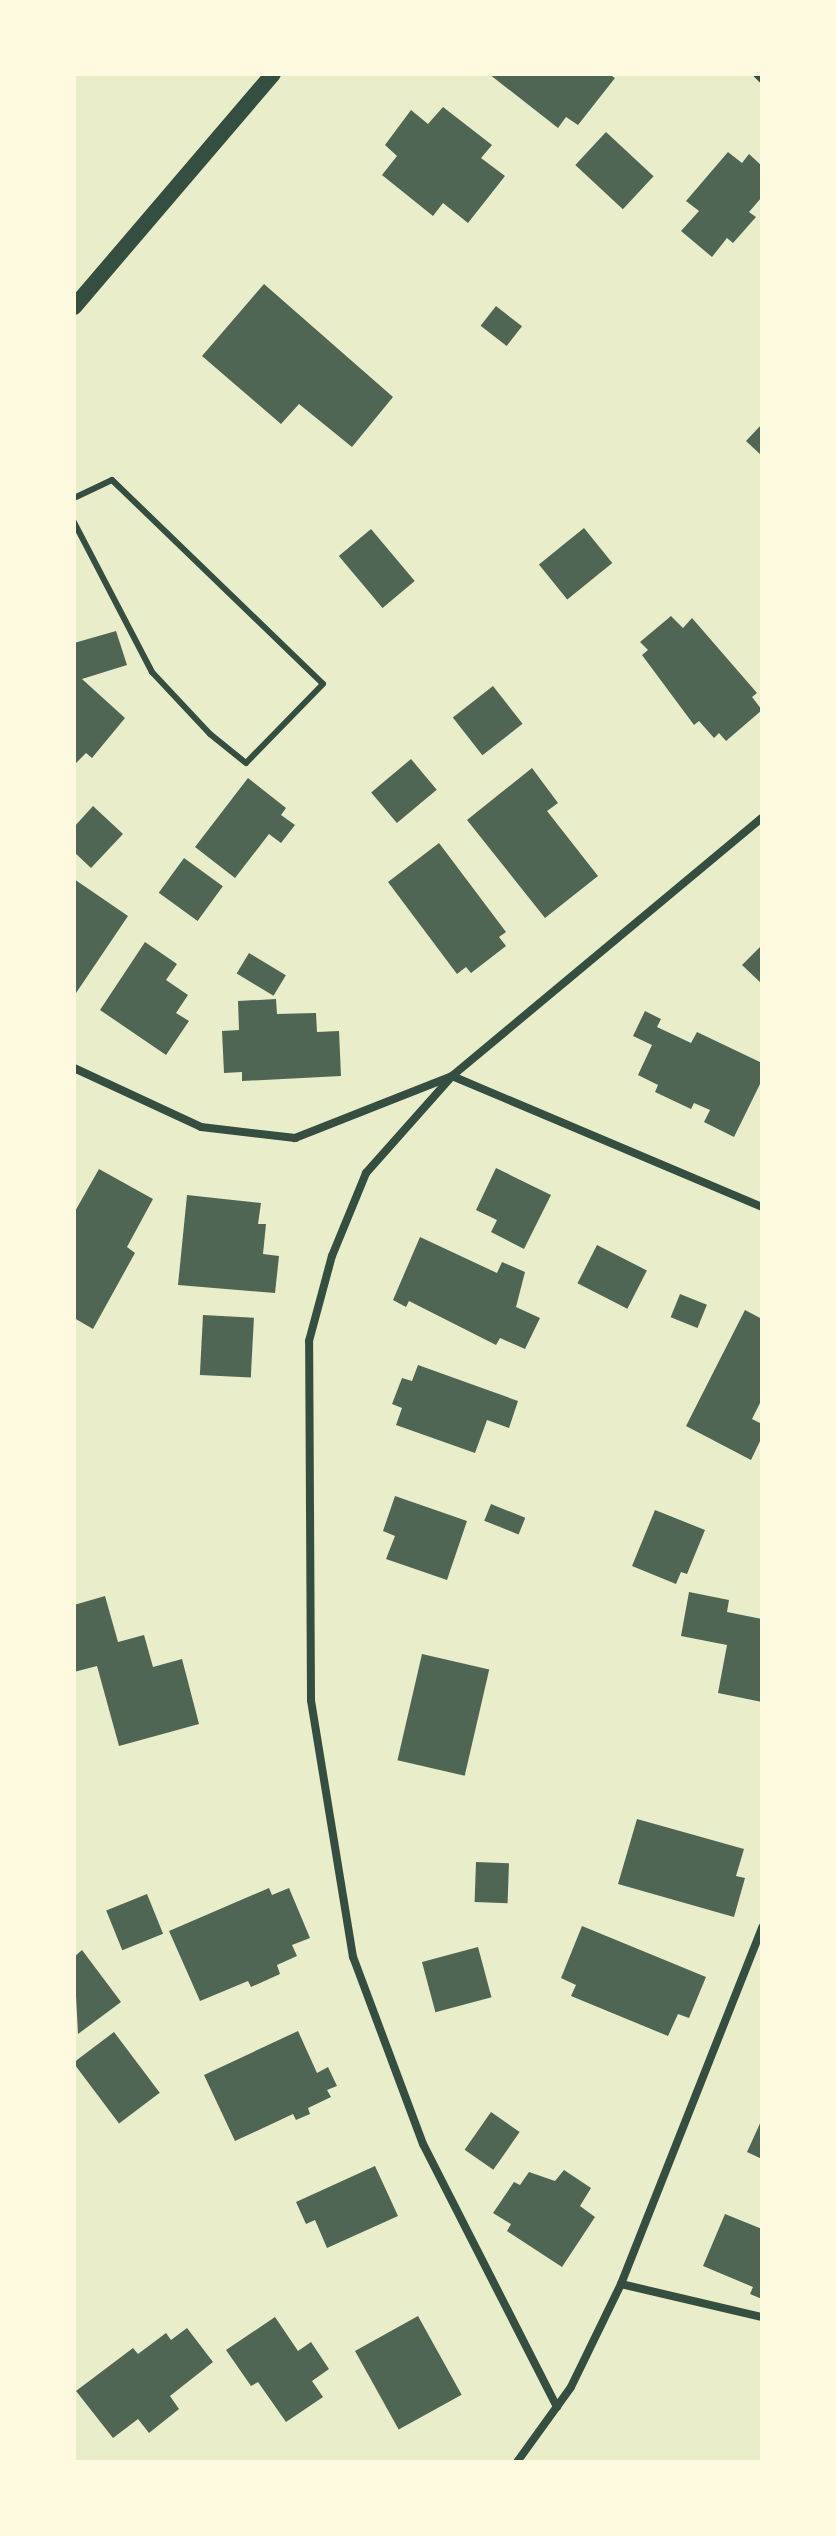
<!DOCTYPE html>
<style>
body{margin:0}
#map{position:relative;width:836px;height:2536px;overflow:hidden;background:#e9edc9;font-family:Bitter,serif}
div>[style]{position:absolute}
.building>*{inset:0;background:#4f6655;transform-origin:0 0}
.service>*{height:6px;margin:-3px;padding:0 3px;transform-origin:3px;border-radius:3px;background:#344e41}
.minor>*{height:8px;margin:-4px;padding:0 4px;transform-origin:4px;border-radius:4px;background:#344e41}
.secondary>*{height:16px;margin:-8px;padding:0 8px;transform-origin:8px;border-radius:8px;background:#344e41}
span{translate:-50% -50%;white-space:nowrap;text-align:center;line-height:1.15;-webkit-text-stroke:7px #fefae0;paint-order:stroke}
.frame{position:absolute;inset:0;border:76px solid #fefae0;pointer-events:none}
</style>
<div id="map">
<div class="building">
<i style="clip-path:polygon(489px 74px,609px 74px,615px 78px,578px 125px,566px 117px,558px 128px)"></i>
<i style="clip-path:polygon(443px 107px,492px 145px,481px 158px,505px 176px,468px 223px,443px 203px,433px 216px,382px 175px,397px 156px,385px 145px,411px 110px,428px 124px)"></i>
<i style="left:606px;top:132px;width:65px;height:45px;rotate:43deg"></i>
<i style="clip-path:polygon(728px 152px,742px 163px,749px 154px,762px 166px,762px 197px,749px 212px,756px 217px,733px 243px,727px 238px,712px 257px,681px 231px,699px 211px,686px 201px)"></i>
<i style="clip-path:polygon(264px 284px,393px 397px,352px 447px,299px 404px,281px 424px,202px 356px)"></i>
<i style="left:496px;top:306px;width:33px;height:25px;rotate:38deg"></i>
<i style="clip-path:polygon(762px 424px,762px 456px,746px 441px)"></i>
<i style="left:584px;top:528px;width:45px;height:58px;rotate:51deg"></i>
<i style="left:371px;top:529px;width:68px;height:42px;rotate:50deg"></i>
<i style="clip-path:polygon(671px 616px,683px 628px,692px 618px,757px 693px,752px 697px,762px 710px,726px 741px,719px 733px,714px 738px,699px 721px,694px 725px,642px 655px,648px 650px,640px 642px)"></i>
<i style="clip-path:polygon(116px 631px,127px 665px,82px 679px,125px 718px,92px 758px,86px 753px,74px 765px,74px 643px)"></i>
<i style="left:493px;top:686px;width:48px;height:51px;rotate:52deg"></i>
<i style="left:411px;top:759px;width:40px;height:52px;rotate:50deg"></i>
<i style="clip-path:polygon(532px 768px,558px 803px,547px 811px,598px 876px,545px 918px,467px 820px)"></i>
<i style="clip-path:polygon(248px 778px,286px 808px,281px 815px,295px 825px,281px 843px,269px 834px,235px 878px,195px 847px)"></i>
<i style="clip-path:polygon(93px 806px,123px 834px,91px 868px,74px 852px,74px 827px)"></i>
<i style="clip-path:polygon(439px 843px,506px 932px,499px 937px,506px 946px,471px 973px,466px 967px,457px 974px,388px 882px)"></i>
<i style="left:184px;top:858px;width:48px;height:43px;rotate:36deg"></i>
<i style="clip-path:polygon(74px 879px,128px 916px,74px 996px)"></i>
<i style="clip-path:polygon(145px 942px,177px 964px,166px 980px,188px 995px,176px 1013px,189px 1021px,166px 1055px,100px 1010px)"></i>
<i style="clip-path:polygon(762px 945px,762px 984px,742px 965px)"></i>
<i style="left:249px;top:953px;width:43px;height:24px;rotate:31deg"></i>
<i style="clip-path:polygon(276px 999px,277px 1014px,316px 1013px,317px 1032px,339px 1031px,341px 1076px,242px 1081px,242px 1072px,224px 1073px,222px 1031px,239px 1030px,238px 1001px)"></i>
<i style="clip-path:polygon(645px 1011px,661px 1019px,657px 1027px,691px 1043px,697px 1032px,762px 1063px,762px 1080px,734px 1137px,704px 1122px,710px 1110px,694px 1103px,691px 1109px,655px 1092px,658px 1085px,638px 1075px,652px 1045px,633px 1036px)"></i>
<i style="clip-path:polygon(496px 1168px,551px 1195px,524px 1249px,491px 1232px,497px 1220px,476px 1210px)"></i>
<i style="clip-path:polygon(99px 1169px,153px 1199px,127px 1247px,135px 1253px,93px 1329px,74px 1318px,74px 1213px)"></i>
<i style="clip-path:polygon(187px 1195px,261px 1203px,258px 1224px,266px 1224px,263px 1254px,279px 1256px,275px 1293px,178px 1285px)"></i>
<i style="clip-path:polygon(420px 1237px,497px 1273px,502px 1262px,525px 1272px,516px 1307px,540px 1318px,525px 1349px,500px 1338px,496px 1345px,409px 1301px,406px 1307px,393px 1300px)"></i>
<i style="left:597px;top:1245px;width:56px;height:43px;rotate:27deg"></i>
<i style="left:680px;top:1294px;width:29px;height:25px;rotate:22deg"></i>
<i style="clip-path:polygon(745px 1310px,762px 1319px,762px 1399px,752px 1419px,762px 1424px,762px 1437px,751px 1460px,686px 1426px)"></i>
<i style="left:203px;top:1315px;width:51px;height:60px;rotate:3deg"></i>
<i style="clip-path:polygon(418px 1365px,518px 1401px,509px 1428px,487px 1420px,475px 1453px,396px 1425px,402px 1408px,392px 1404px,402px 1378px,412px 1381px)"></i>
<i style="clip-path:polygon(395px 1496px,467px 1521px,447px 1580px,386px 1559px,395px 1536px,383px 1531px)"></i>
<i style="left:491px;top:1504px;width:37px;height:18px;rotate:22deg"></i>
<i style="clip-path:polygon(655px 1510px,705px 1530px,687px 1574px,681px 1572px,676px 1584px,632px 1566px)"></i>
<i style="clip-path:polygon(689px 1592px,729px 1600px,727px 1612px,762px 1619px,762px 1702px,718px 1693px,727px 1645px,681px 1636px)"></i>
<i style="clip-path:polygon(105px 1596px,118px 1642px,144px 1635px,153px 1667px,182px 1659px,199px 1724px,119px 1746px,97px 1666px,74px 1672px,74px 1605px)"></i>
<i style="left:422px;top:1654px;width:69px;height:109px;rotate:13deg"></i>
<i style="clip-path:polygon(637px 1819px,744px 1849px,736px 1876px,745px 1878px,734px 1917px,618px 1884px)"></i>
<i style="left:476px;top:1862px;width:33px;height:40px;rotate:2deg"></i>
<i style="clip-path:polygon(269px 1888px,272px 1895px,289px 1888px,310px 1938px,292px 1945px,297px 1956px,277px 1965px,280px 1974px,251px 1987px,248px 1981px,200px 2001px,169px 1931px)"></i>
<i style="left:147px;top:1894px;width:43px;height:44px;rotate:68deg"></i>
<i style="clip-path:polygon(582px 1926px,706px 1977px,689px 2018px,678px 2014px,668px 2036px,571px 1996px,576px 1985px,561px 1978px)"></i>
<i style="left:478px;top:1947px;width:52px;height:58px;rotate:75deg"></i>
<i style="clip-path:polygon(82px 1950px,121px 2002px,78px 2034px,74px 1957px)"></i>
<i style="clip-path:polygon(298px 2031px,317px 2073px,328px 2067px,337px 2086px,327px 2090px,331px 2097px,308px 2108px,310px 2114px,296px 2120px,293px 2114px,235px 2141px,204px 2075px)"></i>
<i style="left:114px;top:2032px;width:76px;height:51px;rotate:53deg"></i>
<i style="left:491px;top:2112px;width:35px;height:46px;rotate:35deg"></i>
<i style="clip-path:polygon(762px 2119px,762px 2159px,747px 2152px)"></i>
<i style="clip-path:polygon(375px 2166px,398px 2216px,327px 2248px,315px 2220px,306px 2224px,296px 2202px)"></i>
<i style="clip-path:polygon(564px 2170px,591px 2188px,580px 2206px,595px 2217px,562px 2267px,507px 2231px,511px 2224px,493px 2213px,514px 2182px,520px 2185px,529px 2172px,555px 2181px)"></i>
<i style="clip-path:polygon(725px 2214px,762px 2229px,762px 2299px,750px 2294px,753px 2287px,703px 2266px)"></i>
<i style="left:418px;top:2316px;width:90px;height:72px;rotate:61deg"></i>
<i style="clip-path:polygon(275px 2317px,298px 2351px,311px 2342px,329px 2369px,312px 2381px,323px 2397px,286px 2422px,258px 2382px,251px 2386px,226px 2350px)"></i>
<i style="clip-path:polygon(187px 2328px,213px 2362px,170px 2396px,179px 2409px,149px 2433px,138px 2419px,113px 2438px,76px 2391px,133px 2348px,138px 2354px,166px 2333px,171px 2340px)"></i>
</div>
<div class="service">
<i style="left:74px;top:498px;width:42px;rotate:-25.3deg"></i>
<i style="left:112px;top:480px;width:293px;rotate:44deg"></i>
<i style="left:323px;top:684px;width:110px;rotate:134.3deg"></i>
<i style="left:246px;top:763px;width:46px;rotate:-141.1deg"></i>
<i style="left:210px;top:734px;width:85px;rotate:-133.1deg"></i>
<i style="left:152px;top:672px;width:169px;rotate:-117.5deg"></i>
</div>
<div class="minor">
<i style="left:757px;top:74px;width:7px;rotate:45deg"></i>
<i style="left:74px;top:1068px;width:140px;rotate:24.9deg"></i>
<i style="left:201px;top:1127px;width:95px;rotate:6.7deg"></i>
<i style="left:295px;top:1138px;width:169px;rotate:-21.5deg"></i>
<i style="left:452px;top:1076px;width:403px;rotate:-39.8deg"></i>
<i style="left:621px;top:2284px;width:145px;rotate:13.2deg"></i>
<i style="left:557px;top:2407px;width:295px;rotate:-117deg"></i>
<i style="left:423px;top:2144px;width:200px;rotate:-110.5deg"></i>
<i style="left:353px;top:1957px;width:260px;rotate:-99.3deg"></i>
<i style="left:311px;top:1700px;width:359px;rotate:-90.3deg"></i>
<i style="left:309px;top:1341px;width:88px;rotate:-74.9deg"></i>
<i style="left:332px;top:1256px;width:90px;rotate:-67.7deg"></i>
<i style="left:366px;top:1173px;width:130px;rotate:-48.4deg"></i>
<i style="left:452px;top:1076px;width:337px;rotate:22.9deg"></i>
<i style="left:517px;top:2462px;width:92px;rotate:-54.2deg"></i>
<i style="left:571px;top:2387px;width:114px;rotate:-64.1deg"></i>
<i style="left:621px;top:2284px;width:384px;rotate:-68.4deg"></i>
</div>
<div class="secondary">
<i style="left:74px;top:307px;width:306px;rotate:-49.5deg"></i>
</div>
<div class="frame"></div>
</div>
